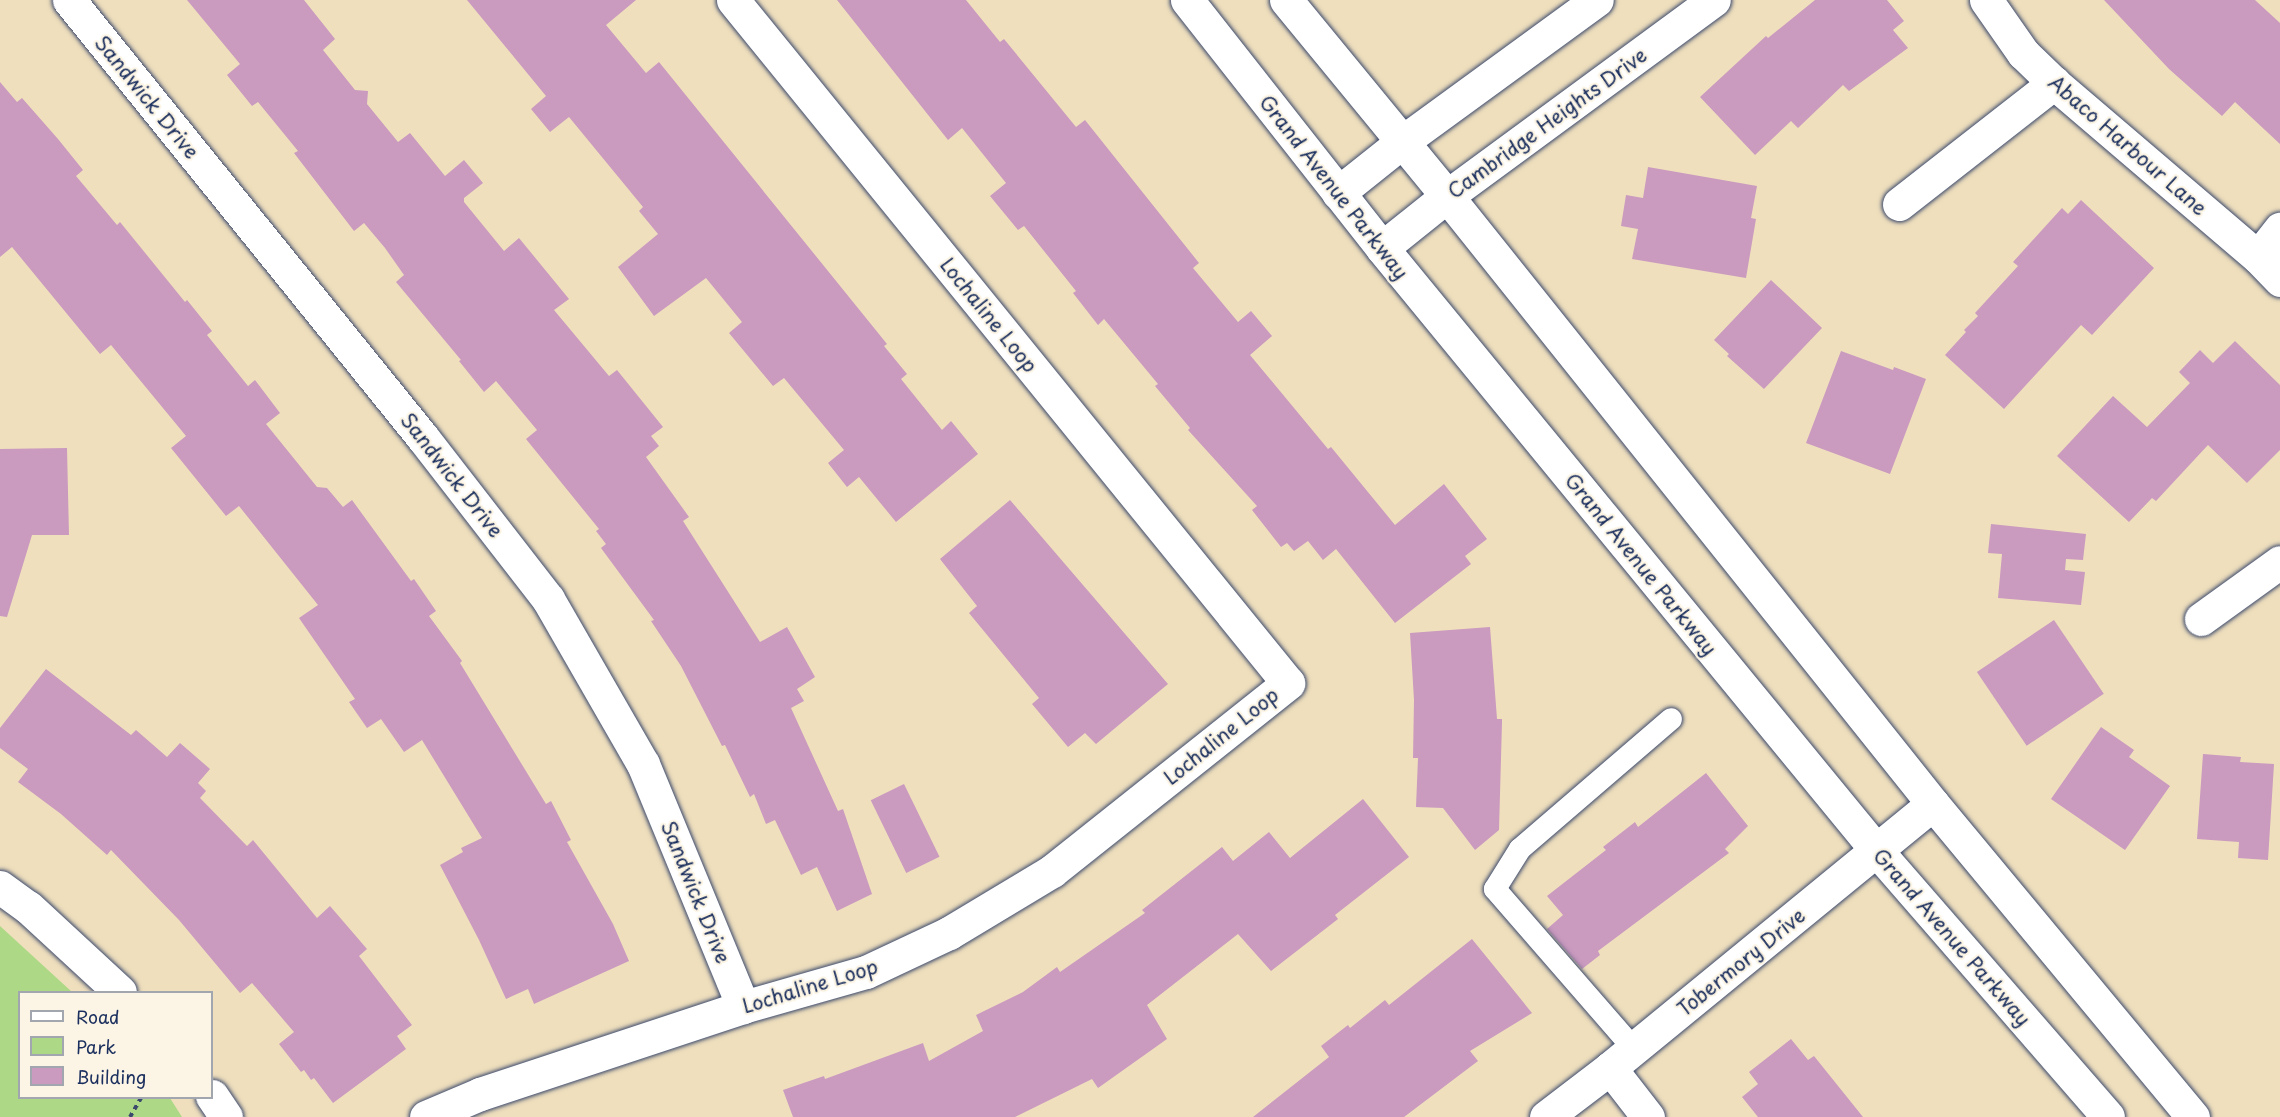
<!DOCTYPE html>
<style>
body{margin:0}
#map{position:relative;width:2280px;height:1117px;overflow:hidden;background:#efdfbd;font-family:"Playpen Sans",sans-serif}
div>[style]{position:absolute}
.green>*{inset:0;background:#add986}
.building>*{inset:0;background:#ca9abf;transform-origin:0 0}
.path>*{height:4px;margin-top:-2px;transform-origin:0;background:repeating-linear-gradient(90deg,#3b496c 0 4.5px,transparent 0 9px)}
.roads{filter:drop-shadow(0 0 2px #3b496c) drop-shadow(0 0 2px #3b496c)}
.service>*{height:22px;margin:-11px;padding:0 11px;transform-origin:11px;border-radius:11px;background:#fff}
.minor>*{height:33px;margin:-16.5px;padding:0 16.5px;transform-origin:16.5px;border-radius:16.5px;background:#fff}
.secondary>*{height:33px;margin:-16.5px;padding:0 16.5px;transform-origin:16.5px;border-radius:16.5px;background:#fff}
span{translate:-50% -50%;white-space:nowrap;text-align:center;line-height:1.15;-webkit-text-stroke:4.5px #fcf5e5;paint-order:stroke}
.street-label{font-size:20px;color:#1b2f5e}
.legend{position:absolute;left:18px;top:991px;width:195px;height:108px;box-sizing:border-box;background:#fcf5e5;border:2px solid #a2a6af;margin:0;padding:8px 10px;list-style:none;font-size:18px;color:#1b2f5e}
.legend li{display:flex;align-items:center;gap:12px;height:30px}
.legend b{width:30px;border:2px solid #a2a6af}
</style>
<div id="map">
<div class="green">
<i style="clip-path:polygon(0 926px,72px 992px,20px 992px,20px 1098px,170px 1098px,182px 1117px,0 1117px)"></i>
</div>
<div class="building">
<i style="clip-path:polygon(187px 0,304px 0,335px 39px,323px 50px,355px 90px,368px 91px,367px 104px,398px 142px,410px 133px,445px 176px,464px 160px,483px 183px,464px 198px,464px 202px,504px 251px,519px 238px,569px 299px,554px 310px,609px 376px,617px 370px,663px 427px,651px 436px,659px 446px,646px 457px,689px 517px,683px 521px,760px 642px,787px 627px,815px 677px,797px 689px,804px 701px,791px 708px,838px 811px,843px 809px,872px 894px,837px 911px,817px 867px,801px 875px,775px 820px,766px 824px,754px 794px,750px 797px,725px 745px,722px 746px,681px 666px,651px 621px,654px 620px,601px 548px,606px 544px,596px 531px,599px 529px,526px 439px,537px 430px,496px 381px,484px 392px,459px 361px,461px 360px,396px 282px,404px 275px,385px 248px,364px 223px,354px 231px,294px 153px,298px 151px,258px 102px,252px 106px,227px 75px,240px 64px)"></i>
<i style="clip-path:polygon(467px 0,636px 0,606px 25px,646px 73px,659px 62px,887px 344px,884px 346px,907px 374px,901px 379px,942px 430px,951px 421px,978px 454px,896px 522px,859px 477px,847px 487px,828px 463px,844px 450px,784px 378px,773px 386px,729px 333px,742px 322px,706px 278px,654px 316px,618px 267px,658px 234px,639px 211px,643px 207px,569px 117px,550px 132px,531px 109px,546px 96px)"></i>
<i style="clip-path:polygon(837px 0,966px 0,1000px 42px,1004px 39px,1076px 127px,1085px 120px,1199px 263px,1193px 268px,1238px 322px,1251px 311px,1272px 336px,1250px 355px,1328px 449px,1331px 447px,1395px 525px,1444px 484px,1487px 539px,1465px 556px,1471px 564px,1395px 623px,1336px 549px,1323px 560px,1308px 541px,1294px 551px,1287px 543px,1281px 547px,1252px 510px,1257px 506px,1188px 430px,1190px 428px,1155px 386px,1158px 384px,1104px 319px,1098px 325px,1073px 293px,1076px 291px,1024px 226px,1018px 230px,990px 196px,1006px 183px,962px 128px,948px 140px)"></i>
<i style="clip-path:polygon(1815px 0,1887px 0,1904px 21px,1893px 30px,1908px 48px,1849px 91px,1843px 85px,1798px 128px,1791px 121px,1755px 155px,1700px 97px,1766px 36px,1768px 38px)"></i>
<i style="clip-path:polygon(2104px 0,2255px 0,2280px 23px,2280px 144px,2235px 102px,2222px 116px,2169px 69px)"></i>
<i style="clip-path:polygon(0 82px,17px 102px,22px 98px,58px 139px,83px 170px,76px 176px,117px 225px,120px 222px,185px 302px,187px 300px,212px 331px,207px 335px,248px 386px,255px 380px,280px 413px,266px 424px,317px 487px,327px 488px,343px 507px,352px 500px,411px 581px,414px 579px,436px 611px,429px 616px,462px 661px,460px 663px,546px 804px,551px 801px,571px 840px,567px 842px,613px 924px,629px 961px,534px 1004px,528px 989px,506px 999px,479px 940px,440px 865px,463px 852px,461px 848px,482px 838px,422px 740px,404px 752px,381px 719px,367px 728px,349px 702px,355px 699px,299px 618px,318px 605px,239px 506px,226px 516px,171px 448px,186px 436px,111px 345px,100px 354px,12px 247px,0 257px)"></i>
<i style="clip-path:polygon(1648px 167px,1757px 186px,1751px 218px,1756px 219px,1746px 278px,1632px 259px,1638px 229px,1621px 226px,1626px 195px,1643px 198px)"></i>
<i style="clip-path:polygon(2081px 200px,2154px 268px,2092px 335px,2081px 325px,2004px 409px,1945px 355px,1966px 332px,1964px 330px,1978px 316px,1975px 313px,2018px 266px,2013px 262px,2062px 208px,2068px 214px)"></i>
<i style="clip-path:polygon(1771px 280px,1822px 328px,1764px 389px,1727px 356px,1729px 354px,1714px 340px)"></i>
<i style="clip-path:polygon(2235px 341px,2280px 385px,2280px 450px,2247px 483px,2208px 445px,2156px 501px,2152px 498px,2129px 522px,2057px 456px,2113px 396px,2147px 427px,2190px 383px,2179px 372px,2200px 350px,2213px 363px)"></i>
<i style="clip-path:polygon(1841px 351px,1893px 370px,1894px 367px,1926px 379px,1890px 474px,1806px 443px)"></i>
<i style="clip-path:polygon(67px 448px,69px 535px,32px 535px,7px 617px,0 616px,0 449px)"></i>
<i style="clip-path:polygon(1010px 500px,1168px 684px,1096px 744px,1085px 733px,1068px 747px,1032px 704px,1039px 698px,969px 613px,977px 606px,940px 559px)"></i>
<i style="clip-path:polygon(1991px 524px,2086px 534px,2083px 560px,2066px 559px,2065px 570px,2085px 572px,2081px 605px,1998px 598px,2002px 554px,1988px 553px)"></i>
<i style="left:2054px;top:620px;width:89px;height:93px;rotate:56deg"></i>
<i style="clip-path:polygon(1490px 627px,1497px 719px,1502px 719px,1502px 722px,1499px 830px,1475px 850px,1443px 808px,1416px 807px,1418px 758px,1413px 758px,1414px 700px,1410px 633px)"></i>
<i style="clip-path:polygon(46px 669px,131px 735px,136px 730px,167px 757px,180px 743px,210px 769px,198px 783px,206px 791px,200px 798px,247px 846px,253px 840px,317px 918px,330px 906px,367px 949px,359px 956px,412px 1025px,397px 1036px,406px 1049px,333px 1103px,314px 1078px,311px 1080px,304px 1070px,301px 1072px,279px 1044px,294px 1032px,252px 983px,240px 993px,179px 920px,111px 850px,107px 855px,61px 814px,18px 782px,28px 769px,0 748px,0 728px)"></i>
<i style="clip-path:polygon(2101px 727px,2134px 750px,2129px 757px,2170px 786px,2125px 850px,2051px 799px)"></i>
<i style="clip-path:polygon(2203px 754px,2241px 757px,2240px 762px,2274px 764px,2268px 860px,2238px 858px,2239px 842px,2197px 839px)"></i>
<i style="clip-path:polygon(1706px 773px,1748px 826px,1725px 849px,1729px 853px,1598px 951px,1600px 955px,1582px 969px,1547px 929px,1563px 915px,1547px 896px,1606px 850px,1603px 847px,1635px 822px,1638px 827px)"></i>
<i style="left:904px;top:784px;width:81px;height:37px;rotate:64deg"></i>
<i style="clip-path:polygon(1363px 799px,1409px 857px,1335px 915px,1338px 919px,1271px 971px,1238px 934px,1147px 1005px,1167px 1039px,1098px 1088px,1092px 1079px,1015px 1117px,793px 1117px,783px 1090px,824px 1076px,825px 1079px,923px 1043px,929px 1061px,983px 1031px,976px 1015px,1023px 992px,1057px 967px,1060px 972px,1145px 913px,1142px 910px,1222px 847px,1233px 861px,1269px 832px,1290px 858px)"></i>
<i style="clip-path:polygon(1472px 939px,1532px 1013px,1470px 1051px,1478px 1061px,1404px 1117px,1253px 1117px,1329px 1057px,1321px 1046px,1348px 1025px,1350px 1028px,1385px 1000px,1389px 1005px)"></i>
<i style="clip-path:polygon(1791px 1039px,1808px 1060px,1814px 1056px,1863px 1117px,1758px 1117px,1742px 1097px,1758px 1084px,1749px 1072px)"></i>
</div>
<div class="path">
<i style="left:130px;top:1117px;width:22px;rotate:-60deg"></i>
</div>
<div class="roads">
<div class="service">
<i style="left:1634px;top:1049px;width:212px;rotate:-131deg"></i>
<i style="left:1495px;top:889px;width:47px;rotate:-58deg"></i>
<i style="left:1520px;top:849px;width:199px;rotate:-40.7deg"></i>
</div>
<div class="minor">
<i style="left:69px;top:0;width:563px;rotate:51.05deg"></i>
<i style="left:423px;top:438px;width:204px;rotate:52.2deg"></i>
<i style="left:548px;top:599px;width:190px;rotate:60.1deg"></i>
<i style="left:643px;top:764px;width:263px;rotate:67.6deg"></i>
<i style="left:1986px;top:0;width:65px;rotate:55.1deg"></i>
<i style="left:2023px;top:53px;width:43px;rotate:44.1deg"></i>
<i style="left:2054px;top:83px;width:268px;rotate:40.5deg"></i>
<i style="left:2258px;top:257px;width:32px;rotate:46deg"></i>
<i style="left:1338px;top:193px;width:82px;rotate:-38.6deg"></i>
<i style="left:1402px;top:142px;width:241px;rotate:-36.1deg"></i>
<i style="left:1899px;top:204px;width:197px;rotate:-38deg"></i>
<i style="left:1382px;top:248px;width:83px;rotate:-38.7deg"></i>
<i style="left:1447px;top:196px;width:331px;rotate:-36.3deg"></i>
<i style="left:2258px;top:257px;width:36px;rotate:-52deg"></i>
<i style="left:2201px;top:619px;width:97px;rotate:-35.8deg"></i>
<i style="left:0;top:887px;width:34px;rotate:36deg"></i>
<i style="left:28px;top:907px;width:125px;rotate:42.7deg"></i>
<i style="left:1610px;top:1068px;width:62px;rotate:52.2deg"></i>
<i style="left:212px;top:1096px;width:25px;rotate:56deg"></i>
<i style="left:426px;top:1117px;width:59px;rotate:-23.1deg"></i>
<i style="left:480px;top:1094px;width:277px;rotate:-18.3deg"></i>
<i style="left:743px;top:1007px;width:128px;rotate:-15.9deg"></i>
<i style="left:866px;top:972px;width:92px;rotate:-25.2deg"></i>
<i style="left:949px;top:933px;width:120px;rotate:-31deg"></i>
<i style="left:1052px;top:871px;width:302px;rotate:-38.5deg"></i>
<i style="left:1288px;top:683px;width:880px;rotate:-129.1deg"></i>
<i style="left:1546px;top:1117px;width:81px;rotate:-37.4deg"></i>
<i style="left:1610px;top:1068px;width:417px;rotate:-39.3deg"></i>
</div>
<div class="secondary">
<i style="left:1187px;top:0;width:315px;rotate:51.8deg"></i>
<i style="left:1382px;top:248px;width:780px;rotate:50.62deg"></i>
<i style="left:1877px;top:851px;width:352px;rotate:49deg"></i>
<i style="left:1286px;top:0;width:254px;rotate:50.6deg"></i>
<i style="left:1447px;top:196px;width:778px;rotate:51.36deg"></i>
<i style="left:1933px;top:804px;width:407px;rotate:50.3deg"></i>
</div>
</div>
<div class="street-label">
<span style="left:147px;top:97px;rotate:51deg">Sandwick Drive</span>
<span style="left:1547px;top:123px;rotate:-36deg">Cambridge Heights Drive</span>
<span style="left:2128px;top:145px;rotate:41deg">Abaco Harbour Lane</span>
<span style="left:1334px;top:187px;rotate:52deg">Grand Avenue Parkway</span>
<span style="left:989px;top:315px;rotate:51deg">Lochaline Loop</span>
<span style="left:452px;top:475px;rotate:52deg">Sandwick Drive</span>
<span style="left:1641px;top:564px;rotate:51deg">Grand Avenue Parkway</span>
<span style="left:1221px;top:736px;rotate:-39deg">Lochaline Loop</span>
<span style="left:696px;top:892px;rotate:68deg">Sandwick Drive</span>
<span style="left:1952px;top:937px;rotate:49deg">Grand Avenue Parkway</span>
<span style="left:1741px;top:962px;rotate:-39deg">Tobermory Drive</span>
<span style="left:810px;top:986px;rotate:-17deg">Lochaline Loop</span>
</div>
<ul class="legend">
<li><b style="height:8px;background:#fff"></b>Road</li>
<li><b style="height:16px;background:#add986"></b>Park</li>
<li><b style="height:16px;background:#ca9abf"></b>Building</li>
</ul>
</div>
